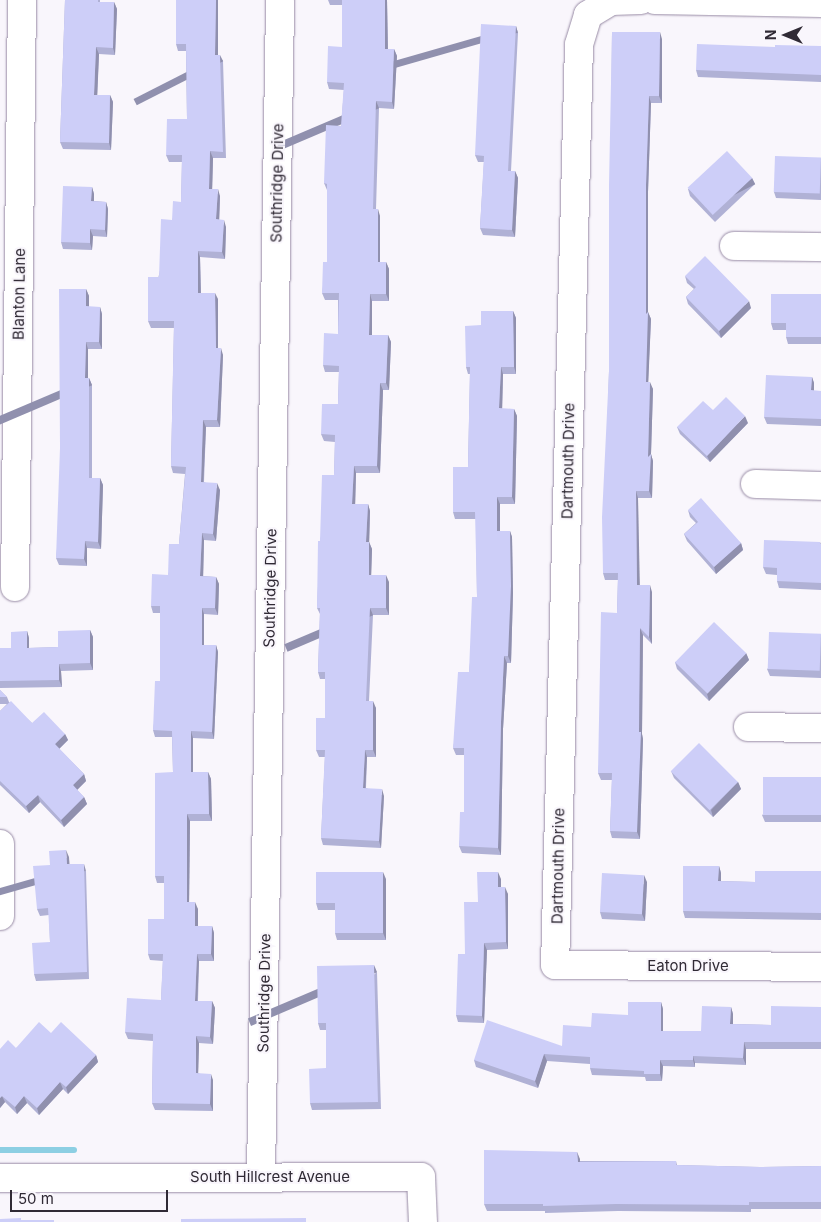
<!DOCTYPE html>
<style>
body{margin:0}
#map{position:relative;width:821px;height:1222px;overflow:hidden;background:#f9f6fc;font-family:Inter,sans-serif}
div>[style]{position:absolute}
.stream>*{height:6px;margin:-3px;padding:0 3px;transform-origin:3px;border-radius:3px;background:#8dcfe3}
.roads{filter:drop-shadow(0 0 1px #988ba5) drop-shadow(0 0 1px #988ba5)}
.minor>*{height:28px;margin:-14px;padding:0 14px;transform-origin:14px;border-radius:14px;background:#fff}
.wall>*{inset:0;background:#b0b1d5}
.shaded-wall>*{inset:0;background:#9090ae;transform-origin:0 0}
.building>*{inset:0;background:#cdcef8;transform-origin:0 0}
span{translate:-50% -50%;white-space:nowrap;text-align:center;line-height:1.15;-webkit-text-stroke:4px #f9f6fc;paint-order:stroke}
.street-label{font-size:15px;color:#302a35}
.north{position:absolute;left:761px;top:10px;width:50px;height:50px;-webkit-text-stroke:4px #f9f6fc;paint-order:stroke;rotate:270deg;font-size:14px;font-weight:700;line-height:20px;text-align:center;color:#302a35}
.north::after{content:'';display:block;margin:auto;width:18px;height:22px;background:#302a35;clip-path:polygon(50% 0,100% 100%,50% 72%,0 100%)}
.scale{position:absolute;left:10px;top:1190px;width:158px;height:22px;box-sizing:border-box;border:2px solid #302a35;border-top:0;padding-left:6px;font-size:15px;line-height:18px;white-space:nowrap;color:#302a35;-webkit-text-stroke:4px #f9f6fc;paint-order:stroke}
</style>
<div id="map">
<div class="stream">
<i style="left:0;top:1150px;width:74px"></i>
</div>
<div class="roads">
<div class="minor">
<i style="left:641px;top:0;width:30px;rotate:178deg"></i>
<i style="left:611px;top:1px;width:27px;rotate:149deg"></i>
<i style="left:588px;top:15px;width:31px;rotate:107deg"></i>
<i style="left:579px;top:45px;width:920px;rotate:91.49deg"></i>
<i style="left:555px;top:965px;width:266px;rotate:0.4deg"></i>
<i style="left:655px;top:0;width:166px;rotate:1deg"></i>
<i style="left:734px;top:246px;width:87px;rotate:0.7deg"></i>
<i style="left:755px;top:484px;width:66px;rotate:1.7deg"></i>
<i style="left:15px;top:587px;width:587px;rotate:-89.32deg"></i>
<i style="left:748px;top:727px;width:73px;rotate:0.8deg"></i>
<i style="left:0;top:844px;width:72px;rotate:90deg"></i>
<i style="left:261px;top:1176px;width:1176px;rotate:-89.07deg"></i>
<i style="left:0;top:1178px;width:421px;rotate:-0.1deg"></i>
<i style="left:421px;top:1177px;width:45px;rotate:87.5deg"></i>
</div>
</div>
<div class="wall">
<i style="clip-path:polygon(65px 0,100px 0,100px 2px,114px 2px,117px 9px,115px 55px,99px 54px,97px 95px,110px 95px,113px 102px,111px 150px,63px 149px,60px 142px)"></i>
<i style="clip-path:polygon(176px 0,218px 0,218px 55px,223px 61px,226px 158px,213px 158px,212px 189px,220px 196px,219px 220px,226px 227px,225px 259px,200px 257px,201px 293px,218px 299px,218px 348px,223px 355px,220px 427px,206px 427px,204px 482px,220px 490px,216px 541px,204px 540px,203px 576px,216px 577px,219px 584px,218px 615px,204px 614px,204px 645px,216px 645px,218px 652px,214px 739px,193px 738px,193px 772px,208px 772px,211px 779px,212px 821px,190px 821px,189px 902px,198px 909px,198px 926px,212px 926px,214px 933px,214px 961px,199px 961px,198px 1001px,212px 1001px,215px 1008px,213px 1044px,199px 1043px,198px 1073px,213px 1080px,213px 1111px,155px 1110px,152px 1103px,153px 1041px,128px 1039px,125px 1032px,161px 1000px,163px 961px,150px 960px,148px 954px,164px 919px,164px 883px,157px 883px,155px 876px,173px 772px,172px 737px,155px 737px,153px 730px,160px 681px,160px 613px,153px 613px,151px 606px,168px 575px,179px 544px,185px 474px,173px 473px,171px 466px,174px 328px,151px 328px,148px 321px,172px 220px,181px 202px,182px 162px,169px 162px,166px 155px,187px 119px,186px 51px,178px 51px,176px 44px)"></i>
<i style="clip-path:polygon(328px 0,387px 0,388px 49px,394px 49px,397px 56px,394px 109px,379px 108px,376px 209px,380px 216px,380px 262px,386px 262px,389px 269px,389px 301px,372px 301px,372px 335px,388px 335px,391px 342px,389px 390px,383px 390px,380px 473px,356px 473px,355px 504px,368px 504px,370px 511px,369px 542px,372px 549px,371px 575px,389px 582px,389px 615px,373px 615px,369px 701px,376px 708px,376px 757px,367px 757px,366px 788px,384px 796px,381px 848px,323px 845px,321px 838px,325px 757px,319px 757px,316px 750px,325px 718px,325px 679px,320px 679px,318px 672px,320px 614px,317px 608px,320px 541px,334px 475px,335px 442px,324px 441px,321px 434px,338px 404px,339px 372px,325px 372px,323px 365px,338px 334px,338px 300px,325px 300px,322px 293px,327px 262px,327px 190px,324px 183px,341px 126px,344px 90px,329px 89px,327px 82px,342px 47px,342px 5px,330px 5px)"></i>
<i style="clip-path:polygon(516px 26px,518px 33px,511px 171px,515px 171px,518px 178px,515px 237px,483px 235px,480px 228px,484px 162px,478px 162px,475px 155px)"></i>
<i style="clip-path:polygon(612px 32px,662px 39px,662px 103px,651px 103px,648px 192px,648px 312px,651px 319px,648px 382px,653px 389px,651px 454px,653px 461px,652px 498px,638px 498px,639px 585px,652px 592px,652px 644px,643px 635px,642px 734px,643px 739px,640px 839px,612px 838px,610px 831px,612px 780px,601px 780px,598px 773px,617px 613px,618px 580px,605px 580px,603px 573px,609px 371px)"></i>
<i style="clip-path:polygon(821px 46px,821px 82px,698px 77px,696px 70px,775px 47px)"></i>
<i style="clip-path:polygon(821px 158px,821px 200px,776px 198px,774px 192px)"></i>
<i style="clip-path:polygon(752px 178px,755px 184px,715px 222px,690px 196px,688px 189px)"></i>
<i style="clip-path:polygon(92px 187px,94px 194px,94px 201px,106px 202px,108px 209px,107px 237px,93px 236px,92px 250px,63px 249px,61px 242px)"></i>
<i style="clip-path:polygon(685px 276px,751px 308px,721px 338px,688px 304px,686px 297px,694px 289px,687px 283px)"></i>
<i style="clip-path:polygon(86px 289px,89px 296px,89px 307px,100px 307px,102px 314px,102px 349px,88px 349px,88px 378px,89px 378px,92px 385px,92px 478px,100px 478px,103px 485px,101px 549px,87px 548px,87px 566px,59px 565px,56px 558px)"></i>
<i style="clip-path:polygon(821px 294px,821px 344px,788px 344px,786px 337px,786px 330px,773px 330px,771px 323px)"></i>
<i style="clip-path:polygon(513px 311px,516px 318px,516px 374px,503px 374px,502px 409px,514px 409px,517px 416px,515px 504px,500px 504px,500px 531px,510px 531px,512px 537px,513px 593px,511px 663px,507px 663px,503px 729px,501px 855px,462px 853px,459px 846px,464px 812px,464px 755px,456px 755px,453px 748px,469px 672px,477px 597px,476px 519px,455px 519px,453px 512px,468px 467px,470px 374px,468px 374px,466px 367px,481px 325px)"></i>
<i style="clip-path:polygon(812px 377px,814px 383px,814px 391px,821px 391px,821px 426px,767px 424px,764px 417px)"></i>
<i style="clip-path:polygon(748px 423px,710px 462px,680px 434px,677px 427px)"></i>
<i style="clip-path:polygon(688px 510px,741px 543px,743px 550px,716px 574px,687px 541px,684px 534px,696px 523px,690px 517px)"></i>
<i style="clip-path:polygon(820px 542px,821px 544px,821px 590px,779px 588px,777px 581px,777px 575px,766px 574px,763px 567px)"></i>
<i style="clip-path:polygon(90px 630px,93px 637px,93px 670px,61px 671px,62px 687px,0 688px,0 648px,11px 648px,27px 631px,29px 638px,29px 648px,58px 647px)"></i>
<i style="clip-path:polygon(821px 634px,821px 678px,770px 676px,767px 669px)"></i>
<i style="clip-path:polygon(746px 653px,749px 660px,709px 701px,677px 669px,675px 662px)"></i>
<i style="clip-path:polygon(0 690px,7px 697px,9px 702px,32px 723px,65px 734px,68px 740px,59px 749px,84px 774px,86px 781px,77px 790px,84px 797px,87px 804px,64px 827px,40px 802px,29px 813px,0 785px,0 711px,7px 704px,0 704px)"></i>
<i style="clip-path:polygon(671px 771px,738px 782px,741px 789px,713px 817px,674px 778px)"></i>
<i style="clip-path:polygon(821px 777px,821px 822px,765px 822px,762px 815px)"></i>
<i style="clip-path:polygon(69px 857px,69px 864px,86px 871px,89px 979px,36px 981px,34px 974px,50px 942px,49px 915px,40px 916px,37px 909px,50px 865px)"></i>
<i style="clip-path:polygon(719px 866px,721px 873px,721px 881px,755px 882px,821px 871px,821px 920px,685px 918px,683px 911px)"></i>
<i style="clip-path:polygon(386px 879px,386px 940px,337px 940px,335px 933px,335px 910px,318px 910px,316px 903px)"></i>
<i style="clip-path:polygon(501px 879px,501px 887px,508px 894px,508px 949px,487px 950px,484px 1023px,458px 1022px,456px 1015px,478px 902px)"></i>
<i style="clip-path:polygon(647px 882px,645px 921px,602px 919px,600px 912px)"></i>
<i style="clip-path:polygon(377px 972px,381px 1109px,312px 1110px,310px 1103px,326px 1068px,326px 1030px,320px 1030px,318px 1023px)"></i>
<i style="clip-path:polygon(661px 1002px,663px 1009px,663px 1031px,701px 1031px,731px 1007px,733px 1014px,733px 1024px,771px 1025px,821px 1007px,821px 1049px,746px 1049px,746px 1065px,695px 1063px,695px 1067px,663px 1066px,662px 1081px,646px 1081px,645px 1077px,592px 1075px,590px 1068px,590px 1064px,547px 1061px,538px 1088px,476px 1067px,474px 1060px,562px 1046px,591px 1027px,628px 1015px)"></i>
<i style="clip-path:polygon(51px 1033px,96px 1055px,98px 1062px,68px 1094px,63px 1089px,39px 1115px,27px 1103px,17px 1114px,5px 1102px,0 1108px,0 1049px,16px 1048px)"></i>
<i style="clip-path:polygon(577px 1152px,580px 1161px,676px 1161px,677px 1165px,760px 1167px,821px 1166px,821px 1209px,751px 1209px,751px 1212px,618px 1211px,545px 1213px,545px 1211px,487px 1211px,484px 1204px)"></i>
</div>
<div class="shaded-wall">
<i style="clip-path:polygon(216px 0,218px 0,218px 62px,215px 55px)"></i>
<i style="clip-path:polygon(385px 0,387px 0,388px 56px,385px 49px)"></i>
<i style="clip-path:polygon(114px 2px,117px 9px,115px 55px,113px 48px)"></i>
<i style="left:516px;top:26px;width:7px;height:145px;rotate:74deg"></i>
<i style="clip-path:polygon(660px 32px,662px 39px,662px 103px,659px 96px)"></i>
<i style="clip-path:polygon(96px 47px,99px 54px,97px 102px,94px 95px)"></i>
<i style="clip-path:polygon(394px 49px,397px 56px,394px 109px,392px 102px)"></i>
<i style="left:220px;top:55px;width:7px;height:97px;rotate:63deg"></i>
<i style="clip-path:polygon(110px 95px,113px 102px,111px 150px,109px 143px)"></i>
<i style="clip-path:polygon(649px 96px,651px 103px,648px 192px,648px 312px,651px 319px,648px 389px,646px 382px,646px 185px)"></i>
<i style="left:376px;top:101px;width:8px;height:108px;rotate:67deg"></i>
<i style="clip-path:polygon(210px 151px,213px 158px,212px 196px,209px 189px)"></i>
<i style="clip-path:polygon(515px 171px,518px 178px,515px 237px,512px 230px)"></i>
<i style="left:752px;top:178px;width:7px;height:54px;rotate:63deg"></i>
<i style="clip-path:polygon(92px 187px,94px 194px,94px 208px,91px 201px)"></i>
<i style="clip-path:polygon(218px 189px,220px 196px,219px 226px,216px 219px)"></i>
<i style="clip-path:polygon(106px 202px,108px 209px,107px 237px,105px 230px)"></i>
<i style="clip-path:polygon(378px 209px,380px 216px,380px 269px,378px 262px)"></i>
<i style="clip-path:polygon(224px 220px,226px 227px,225px 259px,222px 252px)"></i>
<i style="clip-path:polygon(90px 229px,93px 236px,92px 250px,90px 243px)"></i>
<i style="clip-path:polygon(198px 251px,200px 257px,201px 300px,198px 293px)"></i>
<i style="clip-path:polygon(386px 262px,389px 269px,389px 301px,386px 294px)"></i>
<i style="clip-path:polygon(86px 289px,89px 296px,89px 313px,86px 306px)"></i>
<i style="clip-path:polygon(215px 293px,218px 299px,218px 355px,216px 348px)"></i>
<i style="clip-path:polygon(370px 294px,372px 301px,372px 342px,369px 335px)"></i>
<i style="clip-path:polygon(749px 301px,751px 308px,721px 338px,719px 331px)"></i>
<i style="clip-path:polygon(100px 307px,102px 314px,102px 349px,99px 342px)"></i>
<i style="clip-path:polygon(513px 311px,516px 318px,516px 374px,514px 367px)"></i>
<i style="clip-path:polygon(388px 335px,391px 342px,389px 390px,386px 383px)"></i>
<i style="clip-path:polygon(86px 342px,88px 349px,88px 385px,85px 378px)"></i>
<i style="clip-path:polygon(221px 348px,223px 355px,220px 427px,217px 420px)"></i>
<i style="clip-path:polygon(501px 367px,503px 374px,502px 415px,499px 408px)"></i>
<i style="clip-path:polygon(812px 377px,814px 383px,814px 397px,811px 390px)"></i>
<i style="left:89px;top:378px;width:8px;height:100px;rotate:67deg"></i>
<i style="clip-path:polygon(650px 382px,653px 389px,651px 454px,653px 461px,652px 498px,649px 491px,648px 457px)"></i>
<i style="clip-path:polygon(380px 383px,383px 390px,380px 473px,377px 466px)"></i>
<i style="clip-path:polygon(514px 409px,517px 416px,515px 504px,512px 497px)"></i>
<i style="clip-path:polygon(745px 416px,748px 423px,710px 462px,707px 456px)"></i>
<i style="clip-path:polygon(203px 420px,206px 427px,203px 489px,201px 482px)"></i>
<i style="clip-path:polygon(354px 466px,356px 473px,355px 511px,352px 504px)"></i>
<i style="clip-path:polygon(100px 478px,103px 485px,101px 549px,98px 542px)"></i>
<i style="clip-path:polygon(217px 483px,220px 490px,216px 541px,213px 534px)"></i>
<i style="clip-path:polygon(636px 491px,638px 498px,640px 592px,637px 585px)"></i>
<i style="clip-path:polygon(497px 497px,500px 504px,500px 538px,497px 531px)"></i>
<i style="clip-path:polygon(368px 504px,370px 511px,369px 549px,366px 542px)"></i>
<i style="clip-path:polygon(510px 531px,512px 537px,513px 593px,511px 663px,508px 656px)"></i>
<i style="clip-path:polygon(202px 533px,204px 540px,203px 583px,200px 576px)"></i>
<i style="clip-path:polygon(85px 541px,87px 548px,87px 566px,84px 559px)"></i>
<i style="clip-path:polygon(369px 542px,372px 549px,371px 582px,369px 575px)"></i>
<i style="clip-path:polygon(741px 543px,743px 550px,716px 574px,714px 567px)"></i>
<i style="clip-path:polygon(386px 575px,389px 582px,389px 615px,386px 608px)"></i>
<i style="clip-path:polygon(216px 577px,219px 584px,218px 615px,215px 608px)"></i>
<i style="clip-path:polygon(650px 585px,652px 592px,652px 644px,649px 637px)"></i>
<i style="clip-path:polygon(202px 608px,204px 614px,204px 652px,202px 645px)"></i>
<i style="left:370px;top:608px;width:8px;height:93px;rotate:67deg"></i>
<i style="clip-path:polygon(640px 628px,643px 635px,642px 734px,643px 739px,640px 839px,637px 832px)"></i>
<i style="clip-path:polygon(90px 630px,93px 637px,93px 670px,90px 663px)"></i>
<i style="clip-path:polygon(27px 631px,29px 638px,29px 655px,27px 648px)"></i>
<i style="clip-path:polygon(216px 645px,218px 652px,214px 739px,212px 732px)"></i>
<i style="clip-path:polygon(746px 653px,749px 660px,709px 701px,707px 694px)"></i>
<i style="clip-path:polygon(504px 656px,507px 663px,503px 729px,501px 855px,498px 848px,501px 722px)"></i>
<i style="clip-path:polygon(59px 664px,61px 671px,62px 687px,59px 680px)"></i>
<i style="clip-path:polygon(373px 701px,376px 708px,376px 757px,373px 750px)"></i>
<i style="clip-path:polygon(191px 731px,193px 738px,193px 779px,191px 772px)"></i>
<i style="clip-path:polygon(65px 734px,68px 740px,57px 751px,55px 744px)"></i>
<i style="clip-path:polygon(365px 750px,367px 757px,365px 795px,363px 788px)"></i>
<i style="clip-path:polygon(208px 772px,211px 779px,212px 821px,209px 814px)"></i>
<i style="clip-path:polygon(84px 774px,86px 781px,75px 792px,73px 785px)"></i>
<i style="clip-path:polygon(738px 782px,741px 789px,713px 817px,711px 810px)"></i>
<i style="clip-path:polygon(382px 789px,384px 796px,381px 848px,379px 841px)"></i>
<i style="clip-path:polygon(38px 795px,40px 802px,29px 813px,26px 806px)"></i>
<i style="clip-path:polygon(84px 797px,87px 804px,64px 827px,61px 820px)"></i>
<i style="clip-path:polygon(187px 814px,190px 821px,189px 909px,187px 902px)"></i>
<i style="clip-path:polygon(66px 850px,69px 857px,70px 871px,67px 864px)"></i>
<i style="left:84px;top:864px;width:7px;height:108px;rotate:74deg"></i>
<i style="clip-path:polygon(719px 866px,721px 873px,721px 888px,718px 881px)"></i>
<i style="clip-path:polygon(383px 872px,386px 879px,386px 940px,383px 933px)"></i>
<i style="clip-path:polygon(498px 872px,501px 879px,501px 894px,498px 887px)"></i>
<i style="clip-path:polygon(644px 875px,647px 882px,645px 921px,642px 914px)"></i>
<i style="clip-path:polygon(505px 887px,508px 894px,508px 949px,506px 942px)"></i>
<i style="clip-path:polygon(195px 902px,198px 909px,198px 933px,195px 926px)"></i>
<i style="clip-path:polygon(212px 926px,214px 933px,214px 961px,211px 954px)"></i>
<i style="clip-path:polygon(484px 943px,487px 950px,484px 1023px,482px 1016px)"></i>
<i style="clip-path:polygon(197px 954px,199px 961px,197px 1008px,195px 1001px)"></i>
<i style="left:374px;top:965px;width:8px;height:137px;rotate:67deg"></i>
<i style="clip-path:polygon(212px 1001px,215px 1008px,213px 1044px,210px 1037px)"></i>
<i style="clip-path:polygon(661px 1002px,663px 1009px,663px 1038px,661px 1031px)"></i>
<i style="clip-path:polygon(731px 1007px,733px 1014px,733px 1031px,730px 1024px)"></i>
<i style="clip-path:polygon(196px 1036px,199px 1043px,198px 1080px,196px 1073px)"></i>
<i style="clip-path:polygon(744px 1042px,746px 1049px,746px 1065px,743px 1058px)"></i>
<i style="clip-path:polygon(544px 1054px,547px 1061px,538px 1088px,535px 1081px)"></i>
<i style="clip-path:polygon(96px 1055px,98px 1062px,68px 1094px,66px 1087px)"></i>
<i style="clip-path:polygon(693px 1056px,695px 1063px,695px 1067px,693px 1060px)"></i>
<i style="clip-path:polygon(660px 1060px,663px 1066px,662px 1081px,660px 1074px)"></i>
<i style="clip-path:polygon(211px 1074px,213px 1080px,213px 1111px,210px 1104px)"></i>
<i style="clip-path:polygon(60px 1082px,63px 1089px,39px 1115px,37px 1108px)"></i>
<i style="clip-path:polygon(2px 1096px,5px 1102px,0 1108px,0 1098px)"></i>
<i style="clip-path:polygon(24px 1096px,27px 1103px,17px 1114px,15px 1107px)"></i>
<i style="clip-path:polygon(577px 1152px,580px 1159px,580px 1168px,578px 1162px)"></i>
</div>
<div class="building">
<i style="clip-path:polygon(65px 0,98px 0,98px 2px,114px 2px,113px 48px,96px 47px,94px 95px,110px 95px,109px 143px,60px 142px)"></i>
<i style="clip-path:polygon(176px 0,216px 0,215px 55px,220px 55px,223px 152px,210px 151px,209px 189px,218px 189px,216px 219px,224px 220px,222px 252px,198px 251px,198px 293px,215px 293px,216px 348px,221px 348px,217px 420px,203px 420px,201px 482px,217px 483px,213px 534px,202px 533px,200px 576px,216px 577px,215px 608px,202px 608px,202px 645px,216px 645px,212px 732px,191px 731px,191px 772px,208px 772px,209px 814px,187px 814px,187px 902px,195px 902px,195px 926px,212px 926px,211px 954px,197px 954px,195px 1001px,212px 1001px,210px 1037px,196px 1036px,196px 1073px,211px 1074px,210px 1104px,152px 1103px,153px 1034px,125px 1032px,127px 998px,161px 1000px,163px 954px,148px 954px,148px 919px,164px 919px,164px 876px,155px 876px,155px 773px,173px 772px,172px 731px,153px 730px,155px 681px,160px 681px,160px 606px,151px 606px,152px 574px,168px 575px,169px 544px,179px 544px,186px 467px,171px 466px,174px 321px,148px 321px,148px 277px,159px 277px,161px 219px,172px 220px,173px 201px,181px 202px,182px 155px,166px 155px,167px 119px,187px 119px,186px 44px,176px 44px)"></i>
<i style="clip-path:polygon(342px 0,385px 0,385px 49px,394px 49px,392px 102px,376px 101px,373px 209px,378px 209px,378px 262px,386px 262px,386px 294px,370px 294px,369px 335px,388px 335px,386px 383px,380px 383px,377px 466px,354px 466px,352px 504px,368px 504px,366px 542px,369px 542px,369px 575px,386px 575px,386px 608px,370px 608px,366px 701px,373px 701px,373px 750px,365px 750px,363px 788px,382px 789px,379px 841px,321px 838px,325px 750px,316px 750px,316px 718px,325px 718px,325px 672px,318px 672px,320px 608px,317px 608px,318px 541px,320px 541px,322px 475px,334px 475px,335px 435px,321px 434px,322px 404px,338px 404px,339px 366px,323px 365px,324px 333px,338px 334px,339px 293px,322px 293px,323px 262px,327px 262px,327px 184px,324px 183px,326px 125px,341px 126px,344px 83px,327px 82px,328px 46px,342px 47px)"></i>
<i style="clip-path:polygon(481px 24px,516px 26px,508px 171px,515px 171px,512px 230px,480px 228px,484px 156px,475px 155px)"></i>
<i style="clip-path:polygon(612px 32px,660px 32px,659px 96px,649px 96px,646px 185px,646px 314px,648px 312px,646px 382px,650px 382px,648px 457px,651px 454px,649px 491px,636px 491px,637px 585px,650px 585px,649px 637px,640px 628px,639px 732px,641px 732px,637px 832px,610px 831px,612px 773px,598px 773px,601px 612px,617px 613px,618px 573px,603px 573px,602px 517px,609px 371px,609px 185px)"></i>
<i style="clip-path:polygon(697px 44px,775px 47px,775px 45px,821px 46px,821px 75px,696px 70px)"></i>
<i style="left:727px;top:151px;width:37px;height:54px;rotate:47deg"></i>
<i style="left:775px;top:156px;width:46px;height:36px;rotate:2deg"></i>
<i style="clip-path:polygon(63px 186px,92px 187px,91px 201px,106px 202px,105px 230px,90px 229px,90px 243px,61px 242px)"></i>
<i style="clip-path:polygon(705px 256px,749px 301px,719px 331px,686px 297px,696px 287px,685px 276px)"></i>
<i style="clip-path:polygon(59px 289px,86px 289px,86px 306px,100px 307px,99px 342px,86px 342px,85px 378px,89px 378px,89px 478px,100px 478px,98px 542px,85px 541px,84px 559px,56px 558px,60px 448px)"></i>
<i style="clip-path:polygon(771px 294px,821px 294px,821px 337px,786px 337px,786px 323px,771px 323px)"></i>
<i style="clip-path:polygon(481px 311px,513px 311px,514px 367px,501px 367px,499px 408px,514px 409px,512px 497px,497px 497px,497px 531px,510px 531px,511px 586px,508px 656px,504px 656px,501px 722px,498px 848px,459px 846px,460px 812px,464px 812px,464px 748px,453px 748px,458px 672px,469px 672px,472px 597px,477px 597px,475px 512px,453px 512px,453px 467px,468px 467px,470px 367px,466px 367px,465px 326px,481px 325px)"></i>
<i style="clip-path:polygon(766px 375px,812px 377px,811px 390px,821px 391px,821px 419px,764px 417px)"></i>
<i style="clip-path:polygon(726px 397px,745px 416px,707px 456px,677px 427px,703px 401px,713px 410px)"></i>
<i style="clip-path:polygon(701px 498px,741px 543px,714px 567px,684px 534px,698px 522px,688px 510px)"></i>
<i style="clip-path:polygon(764px 540px,820px 542px,820px 544px,821px 544px,821px 583px,777px 581px,777px 568px,763px 567px)"></i>
<i style="left:714px;top:622px;width:45px;height:56px;rotate:44deg"></i>
<i style="clip-path:polygon(90px 630px,90px 663px,59px 664px,59px 680px,0 681px,0 648px,11px 648px,11px 632px,27px 631px,27px 648px,58px 647px,58px 631px)"></i>
<i style="left:769px;top:632px;width:52px;height:37px;rotate:2deg"></i>
<i style="clip-path:polygon(0 690px,7px 697px,0 697px)"></i>
<i style="clip-path:polygon(11px 701px,32px 723px,44px 712px,65px 734px,55px 744px,84px 774px,73px 785px,84px 797px,61px 820px,38px 795px,26px 806px,0 781px,0 711px)"></i>
<i style="left:699px;top:743px;width:55px;height:40px;rotate:45deg"></i>
<i style="left:763px;top:777px;width:58px;height:38px"></i>
<i style="clip-path:polygon(66px 850px,67px 864px,84px 864px,87px 972px,34px 974px,32px 943px,50px 942px,48px 908px,37px 909px,33px 866px,50px 865px,49px 851px)"></i>
<i style="clip-path:polygon(683px 866px,719px 866px,718px 881px,755px 882px,755px 871px,821px 871px,821px 913px,683px 911px)"></i>
<i style="clip-path:polygon(316px 872px,383px 872px,383px 933px,335px 933px,335px 903px,316px 903px)"></i>
<i style="clip-path:polygon(477px 872px,498px 872px,498px 887px,505px 887px,506px 942px,484px 943px,482px 1016px,456px 1015px,458px 954px,465px 954px,464px 902px,478px 902px)"></i>
<i style="left:602px;top:873px;width:42px;height:39px;rotate:3deg"></i>
<i style="clip-path:polygon(374px 965px,378px 1102px,310px 1103px,309px 1069px,326px 1068px,326px 1023px,318px 1023px,317px 966px)"></i>
<i style="clip-path:polygon(628px 1002px,661px 1002px,661px 1031px,701px 1031px,702px 1006px,731px 1007px,730px 1024px,771px 1025px,771px 1006px,821px 1007px,821px 1042px,744px 1042px,743px 1058px,693px 1056px,693px 1060px,660px 1060px,660px 1074px,644px 1074px,644px 1071px,590px 1068px,590px 1057px,544px 1054px,535px 1081px,474px 1060px,487px 1020px,562px 1046px,563px 1025px,591px 1027px,592px 1013px,628px 1015px)"></i>
<i style="clip-path:polygon(39px 1022px,51px 1033px,61px 1022px,96px 1055px,66px 1087px,60px 1082px,37px 1108px,24px 1096px,15px 1107px,2px 1096px,0 1098px,0 1049px,8px 1040px,16px 1048px)"></i>
<i style="clip-path:polygon(484px 1150px,577px 1152px,578px 1162px,676px 1161px,676px 1165px,760px 1167px,821px 1166px,821px 1202px,749px 1202px,749px 1205px,616px 1204px,543px 1206px,543px 1204px,484px 1204px)"></i>
<i style="clip-path:polygon(21px 1218px,21px 1220px,54px 1220px,54px 1222px,0 1222px,0 1219px)"></i>
<i style="clip-path:polygon(306px 1218px,306px 1222px,181px 1222px,181px 1219px)"></i>
</div>
<div class="street-label">
<span style="left:277px;top:183px;rotate:-89deg">Southridge Drive</span>
<span style="left:19px;top:294px;rotate:-89deg">Blanton Lane</span>
<span style="left:568px;top:461px;rotate:-89deg">Dartmouth Drive</span>
<span style="left:270px;top:588px;rotate:-89deg">Southridge Drive</span>
<span style="left:558px;top:866px;rotate:-89deg">Dartmouth Drive</span>
<span style="left:688px;top:966px">Eaton Drive</span>
<span style="left:264px;top:993px;rotate:-89deg">Southridge Drive</span>
<span style="left:270px;top:1177px">South Hillcrest Avenue</span>
</div>
<div class="north">N</div>
<div class="scale">50 m</div>
</div>
